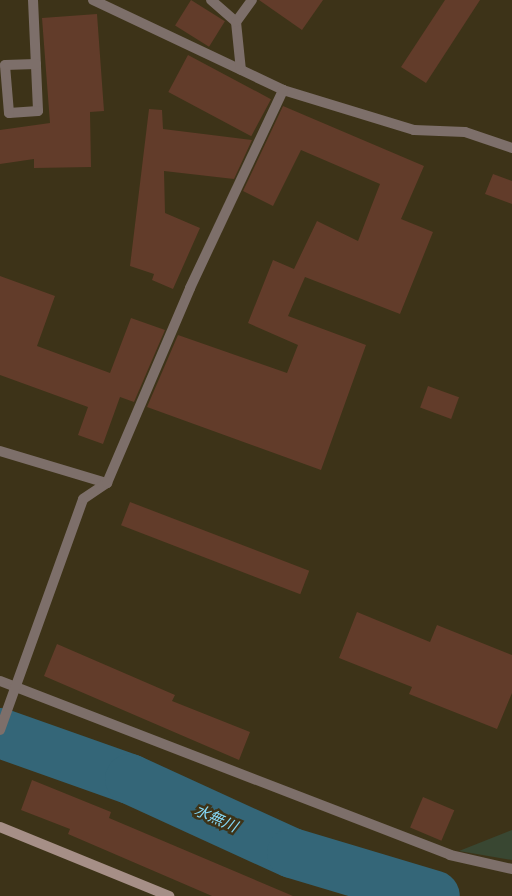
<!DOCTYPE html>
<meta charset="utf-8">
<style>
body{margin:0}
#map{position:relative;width:512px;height:896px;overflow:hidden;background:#3d3318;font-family:"Noto Serif","Noto Sans JP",serif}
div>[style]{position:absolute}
.green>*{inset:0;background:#394732}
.river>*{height:50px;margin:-25px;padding:0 25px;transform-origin:25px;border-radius:25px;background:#346678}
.building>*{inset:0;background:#623c2a;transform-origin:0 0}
.street>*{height:10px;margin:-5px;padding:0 5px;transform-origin:5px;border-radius:5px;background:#7d6f6a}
.secondary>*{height:10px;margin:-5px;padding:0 5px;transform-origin:5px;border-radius:5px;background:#a68f87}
span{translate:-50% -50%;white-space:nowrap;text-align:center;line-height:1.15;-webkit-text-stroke:5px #3d3318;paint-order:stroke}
.water-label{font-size:15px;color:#85d8f6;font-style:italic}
</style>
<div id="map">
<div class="green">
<i style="clip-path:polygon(512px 830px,512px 860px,459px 851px)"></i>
</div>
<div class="river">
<i style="left:0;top:733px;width:138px;rotate:19.5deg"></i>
<i style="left:130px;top:779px;width:178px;rotate:24.6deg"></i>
<i style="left:292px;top:853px;width:149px;rotate:16.7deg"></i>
</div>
<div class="building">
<i style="left:191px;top:0;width:40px;height:30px;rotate:32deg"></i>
<i style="clip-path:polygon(259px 0,323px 0,302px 30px)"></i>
<i style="clip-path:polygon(445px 0,480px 0,426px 83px,401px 67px)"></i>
<i style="clip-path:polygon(97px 14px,104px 111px,90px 112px,91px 167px,34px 168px,34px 159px,0 164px,0 130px,50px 123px,42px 18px)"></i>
<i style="left:188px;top:55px;width:94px;height:42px;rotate:28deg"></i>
<i style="clip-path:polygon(283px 106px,424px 166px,401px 219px,433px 232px,400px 314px,305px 277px,288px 316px,366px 345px,321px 470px,147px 407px,178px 335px,287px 373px,298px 345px,248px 323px,273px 260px,294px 269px,317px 221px,358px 241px,380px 184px,301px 150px,273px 206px,243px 191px)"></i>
<i style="clip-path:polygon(149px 109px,162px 110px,163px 129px,252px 140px,234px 179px,164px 171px,165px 213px,200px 228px,173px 289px,152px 280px,154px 274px,130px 266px)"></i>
<i style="clip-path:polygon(493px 174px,512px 181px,512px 204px,485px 194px)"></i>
<i style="clip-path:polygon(0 276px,55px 296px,37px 346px,110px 373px,131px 318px,165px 330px,134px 402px,120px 397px,103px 444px,78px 435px,88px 407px,0 375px)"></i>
<i style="left:428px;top:386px;width:33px;height:23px;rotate:20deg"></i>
<i style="left:130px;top:502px;width:192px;height:25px;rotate:21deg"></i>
<i style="clip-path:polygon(357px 612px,430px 642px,437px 625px,512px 655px,512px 693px,497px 729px,409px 694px,412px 687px,339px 658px)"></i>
<i style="clip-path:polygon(57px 644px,175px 695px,172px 701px,250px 732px,239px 760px,44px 676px)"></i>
<i style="clip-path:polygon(32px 780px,111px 812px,109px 818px,293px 896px,212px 896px,68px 834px,70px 829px,21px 810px)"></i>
<i style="left:423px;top:797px;width:34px;height:33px;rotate:23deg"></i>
</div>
<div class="street">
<i style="left:33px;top:0;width:111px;rotate:87.4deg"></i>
<i style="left:38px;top:111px;width:29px;rotate:176deg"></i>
<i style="left:9px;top:113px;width:48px;rotate:-94.8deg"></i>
<i style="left:5px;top:65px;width:31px;rotate:-2deg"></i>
<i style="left:93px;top:0;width:210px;rotate:25.3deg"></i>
<i style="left:283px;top:90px;width:137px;rotate:17deg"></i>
<i style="left:414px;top:130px;width:51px;rotate:2.2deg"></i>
<i style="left:465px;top:132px;width:50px;rotate:18.8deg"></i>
<i style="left:211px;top:0;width:33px;rotate:41deg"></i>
<i style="left:236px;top:22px;width:48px;rotate:84.1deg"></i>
<i style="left:236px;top:22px;width:27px;rotate:-54deg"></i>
<i style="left:0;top:451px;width:112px;rotate:16.7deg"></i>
<i style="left:0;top:681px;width:482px;rotate:21.1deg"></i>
<i style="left:450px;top:855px;width:64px;rotate:12.7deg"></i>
<i style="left:0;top:730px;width:245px;rotate:-70.2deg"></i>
<i style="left:83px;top:499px;width:29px;rotate:-34deg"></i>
<i style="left:107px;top:483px;width:212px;rotate:-66.9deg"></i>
<i style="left:190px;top:288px;width:219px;rotate:-64.8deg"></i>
</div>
<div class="secondary">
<i style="left:0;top:827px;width:183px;rotate:22.2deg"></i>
</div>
<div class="water-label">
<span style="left:216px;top:818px;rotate:24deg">水無川</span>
</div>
</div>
